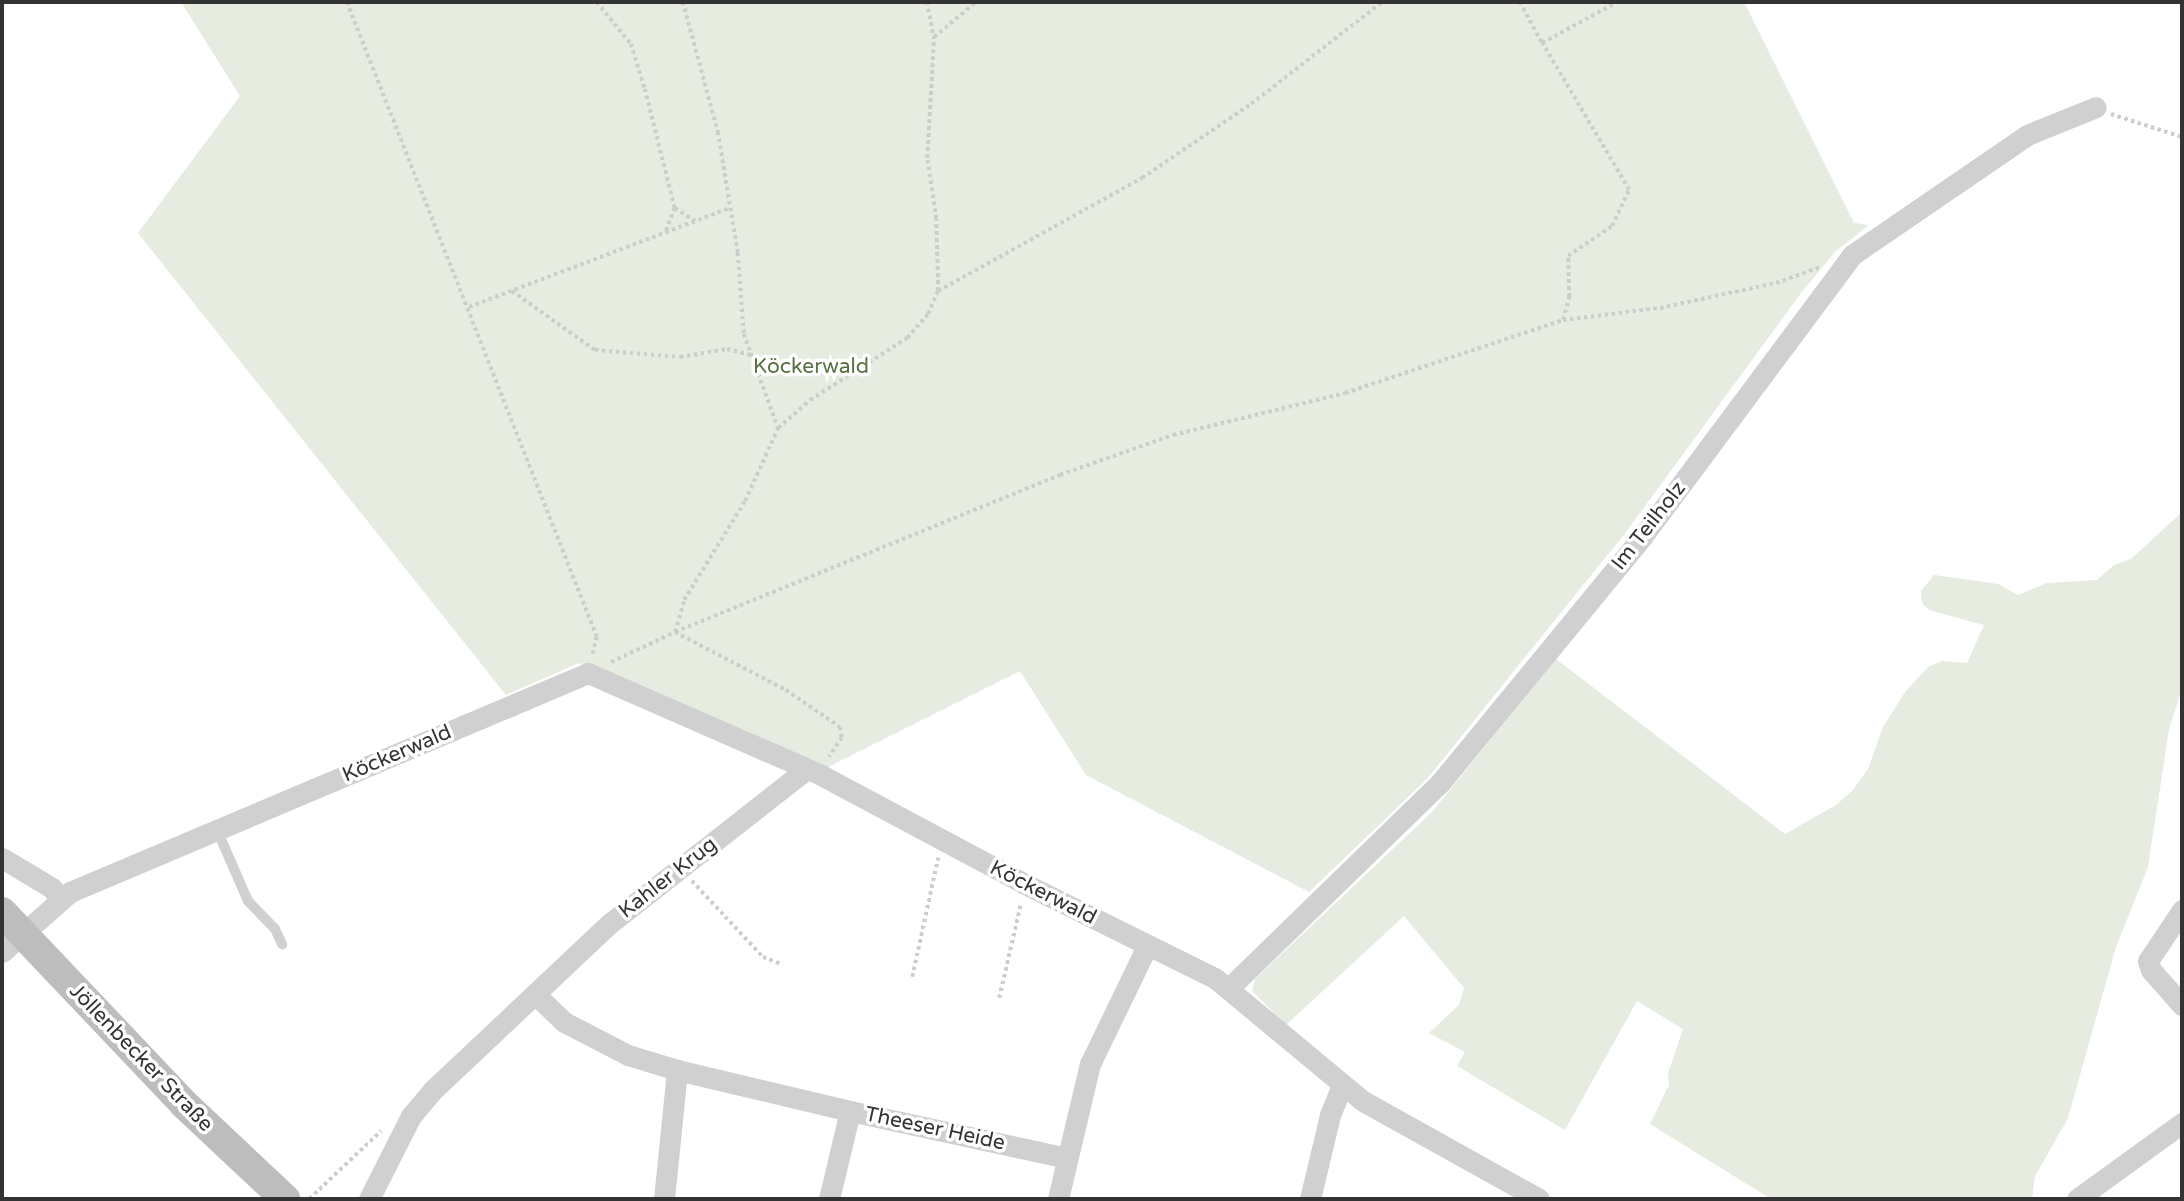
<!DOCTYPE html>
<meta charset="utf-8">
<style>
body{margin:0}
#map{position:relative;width:2184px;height:1201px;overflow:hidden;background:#fff;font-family:"Varela Round",sans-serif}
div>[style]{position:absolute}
.green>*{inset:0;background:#e6ecdf}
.path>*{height:3.5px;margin-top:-1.75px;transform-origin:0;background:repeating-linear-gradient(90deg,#cdcdcd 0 3.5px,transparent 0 7px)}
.lane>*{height:10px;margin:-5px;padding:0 5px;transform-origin:5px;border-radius:5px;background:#d0d0d0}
.street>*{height:21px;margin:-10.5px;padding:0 10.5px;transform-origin:10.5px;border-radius:10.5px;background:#d0d0d0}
.secondary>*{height:30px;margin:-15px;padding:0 15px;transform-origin:15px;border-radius:15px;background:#bdbdbd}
span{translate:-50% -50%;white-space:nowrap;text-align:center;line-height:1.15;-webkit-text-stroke:7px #fff;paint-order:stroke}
.park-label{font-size:21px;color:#56703f}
.street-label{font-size:21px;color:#333}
.frame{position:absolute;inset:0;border:4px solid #333;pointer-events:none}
</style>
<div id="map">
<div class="green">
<i style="clip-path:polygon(181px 2px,1744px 2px,1854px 223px,1869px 225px,1835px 252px,1801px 293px,1626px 532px,1427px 779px,1309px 892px,1086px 775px,1020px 671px,816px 773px,579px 663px,506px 695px,138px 233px,240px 96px)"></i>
<i style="clip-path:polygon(2182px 512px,2182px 689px,2169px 729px,2148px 867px,2116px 947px,2068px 1118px,2035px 1176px,2032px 1199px,1771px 1199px,1650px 1124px,1669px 1085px,1668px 1073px,1683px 1029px,1637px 1001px,1565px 1130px,1457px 1066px,1465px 1052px,1429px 1033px,1459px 1005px,1464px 988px,1404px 916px,1286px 1025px,1252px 991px,1255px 979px,1432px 812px,1556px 659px,1785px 834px,1836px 805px,1852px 791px,1868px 769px,1883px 727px,1905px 692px,1928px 667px,1942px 661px,1967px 663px,1984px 625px,1929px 610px,1922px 603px,1921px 591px,1934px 575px,1998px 584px,2018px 595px,2047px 583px,2097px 580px,2114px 565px,2131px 559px)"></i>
</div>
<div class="path">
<i style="left:347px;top:2px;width:682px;rotate:68.51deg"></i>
<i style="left:597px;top:637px;width:21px;rotate:104deg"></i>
<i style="left:597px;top:2px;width:54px;rotate:51deg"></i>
<i style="left:631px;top:44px;width:47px;rotate:72.7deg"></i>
<i style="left:645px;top:89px;width:123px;rotate:75.9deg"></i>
<i style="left:675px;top:208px;width:26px;rotate:111deg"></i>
<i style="left:683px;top:2px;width:135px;rotate:74.9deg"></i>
<i style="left:718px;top:132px;width:123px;rotate:80.6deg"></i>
<i style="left:738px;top:253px;width:81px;rotate:85.8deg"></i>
<i style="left:744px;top:334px;width:100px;rotate:70.1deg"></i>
<i style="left:927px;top:2px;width:36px;rotate:79deg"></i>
<i style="left:1520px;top:2px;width:47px;rotate:61.8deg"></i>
<i style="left:2111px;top:114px;width:75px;rotate:17.9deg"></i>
<i style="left:675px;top:208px;width:24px;rotate:33deg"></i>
<i style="left:512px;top:291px;width:102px;rotate:35.4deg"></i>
<i style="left:595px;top:350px;width:85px;rotate:4.7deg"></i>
<i style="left:680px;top:357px;width:48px;rotate:-9.7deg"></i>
<i style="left:727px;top:349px;width:25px;rotate:14deg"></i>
<i style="left:938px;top:291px;width:233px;rotate:-29deg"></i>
<i style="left:1142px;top:178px;width:132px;rotate:-34.2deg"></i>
<i style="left:1251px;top:104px;width:166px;rotate:-37.9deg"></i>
<i style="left:469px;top:307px;width:279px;rotate:-20.8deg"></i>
<i style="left:1563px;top:320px;width:24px;rotate:-75deg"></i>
<i style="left:1569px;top:297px;width:41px;rotate:-91.4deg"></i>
<i style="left:1568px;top:256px;width:53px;rotate:-34.3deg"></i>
<i style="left:1612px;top:226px;width:40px;rotate:-65deg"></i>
<i style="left:1629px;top:190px;width:171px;rotate:-120.6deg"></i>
<i style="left:1542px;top:43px;width:85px;rotate:-28.7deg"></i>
<i style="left:675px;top:632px;width:33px;rotate:-74deg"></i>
<i style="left:684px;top:600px;width:116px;rotate:-58.4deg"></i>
<i style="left:745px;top:501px;width:80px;rotate:-65.7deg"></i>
<i style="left:778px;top:428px;width:43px;rotate:-41.2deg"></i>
<i style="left:810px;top:400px;width:115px;rotate:-32.6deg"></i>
<i style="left:907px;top:338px;width:32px;rotate:-49deg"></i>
<i style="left:928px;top:314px;width:25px;rotate:-67deg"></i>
<i style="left:938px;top:291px;width:72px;rotate:-91.6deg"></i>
<i style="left:936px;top:219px;width:62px;rotate:-98.4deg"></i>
<i style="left:927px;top:158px;width:121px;rotate:-86.7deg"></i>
<i style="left:934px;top:37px;width:55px;rotate:-39.8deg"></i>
<i style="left:675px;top:632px;width:125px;rotate:27.6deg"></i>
<i style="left:786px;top:690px;width:65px;rotate:34.4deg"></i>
<i style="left:840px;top:727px;width:11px;rotate:80deg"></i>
<i style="left:842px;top:738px;width:23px;rotate:124deg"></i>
<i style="left:611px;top:662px;width:71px;rotate:-25.1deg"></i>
<i style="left:675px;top:632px;width:416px;rotate:-22.2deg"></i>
<i style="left:1060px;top:475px;width:120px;rotate:-19.5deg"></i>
<i style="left:1173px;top:435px;width:177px;rotate:-13.7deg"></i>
<i style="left:1345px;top:393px;width:230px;rotate:-18.5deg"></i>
<i style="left:1563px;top:320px;width:98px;rotate:-7.1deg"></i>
<i style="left:1660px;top:308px;width:119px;rotate:-12.2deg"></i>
<i style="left:1776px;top:283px;width:47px;rotate:-20deg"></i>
<i style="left:692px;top:881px;width:104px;rotate:46.9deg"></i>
<i style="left:763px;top:957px;width:19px;rotate:21deg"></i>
<i style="left:912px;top:977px;width:122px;rotate:-77.7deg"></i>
<i style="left:999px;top:998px;width:98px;rotate:-77deg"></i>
<i style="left:309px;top:1199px;width:99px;rotate:-43.4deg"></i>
</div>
<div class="lane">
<i style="left:217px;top:830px;width:77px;rotate:66.4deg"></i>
<i style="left:248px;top:901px;width:39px;rotate:46deg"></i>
<i style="left:275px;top:929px;width:17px;rotate:65deg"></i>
</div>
<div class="street">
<i style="left:2px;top:858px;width:58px;rotate:31deg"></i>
<i style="left:52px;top:888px;width:14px;rotate:54deg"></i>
<i style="left:2182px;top:910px;width:61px;rotate:123.7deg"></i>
<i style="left:2148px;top:961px;width:9px;rotate:72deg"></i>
<i style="left:2151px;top:970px;width:47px;rotate:48.5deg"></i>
<i style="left:2px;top:952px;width:91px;rotate:-41.4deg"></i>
<i style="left:70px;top:892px;width:562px;rotate:-22.92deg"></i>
<i style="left:588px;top:673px;width:254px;rotate:23.6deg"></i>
<i style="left:821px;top:775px;width:231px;rotate:28.1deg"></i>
<i style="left:1025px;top:884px;width:213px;rotate:26.4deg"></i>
<i style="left:1216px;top:979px;width:191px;rotate:39.7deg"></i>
<i style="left:1363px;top:1101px;width:201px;rotate:29.1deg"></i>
<i style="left:1230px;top:987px;width:293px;rotate:-44.2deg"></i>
<i style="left:1440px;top:783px;width:318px;rotate:-50.6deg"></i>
<i style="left:1642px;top:537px;width:352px;rotate:-53.3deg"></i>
<i style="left:1852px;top:255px;width:212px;rotate:-34.4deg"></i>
<i style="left:2027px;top:135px;width:74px;rotate:-22.1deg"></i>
<i style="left:535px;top:994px;width:40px;rotate:44deg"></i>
<i style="left:564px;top:1022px;width:72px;rotate:27.3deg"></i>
<i style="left:628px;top:1055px;width:51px;rotate:17deg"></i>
<i style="left:677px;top:1070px;width:178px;rotate:13.3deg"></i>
<i style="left:369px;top:1199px;width:93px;rotate:-63.2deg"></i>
<i style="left:411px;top:1116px;width:35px;rotate:-50deg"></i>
<i style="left:434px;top:1089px;width:241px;rotate:-43.3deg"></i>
<i style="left:609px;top:924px;width:251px;rotate:-38.1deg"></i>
<i style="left:664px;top:1199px;width:130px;rotate:-84.2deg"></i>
<i style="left:829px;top:1199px;width:90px;rotate:-76.6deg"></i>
<i style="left:850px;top:1111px;width:222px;rotate:12.2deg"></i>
<i style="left:1058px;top:1199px;width:139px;rotate:-76.7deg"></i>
<i style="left:1090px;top:1064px;width:131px;rotate:-64.2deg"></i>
<i style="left:1310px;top:1199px;width:86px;rotate:-76.6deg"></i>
<i style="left:1330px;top:1115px;width:31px;rotate:-68deg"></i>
<i style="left:2077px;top:1199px;width:130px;rotate:-35.9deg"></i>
</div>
<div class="secondary">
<i style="left:2px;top:912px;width:265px;rotate:46.5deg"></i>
<i style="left:184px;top:1104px;width:139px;rotate:43.2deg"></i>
</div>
<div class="park-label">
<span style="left:811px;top:367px">Köckerwald</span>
</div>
<div class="street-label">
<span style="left:1649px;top:526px;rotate:-52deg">Im Teilholz</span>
<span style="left:397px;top:754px;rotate:-23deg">Köckerwald</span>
<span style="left:668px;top:878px;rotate:-38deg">Kahler Krug</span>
<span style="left:1043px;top:893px;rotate:27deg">Köckerwald</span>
<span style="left:141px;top:1058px;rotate:46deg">Jöllenbecker Straße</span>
<span style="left:935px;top:1129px;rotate:12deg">Theeser Heide</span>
</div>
<div class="frame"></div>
</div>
